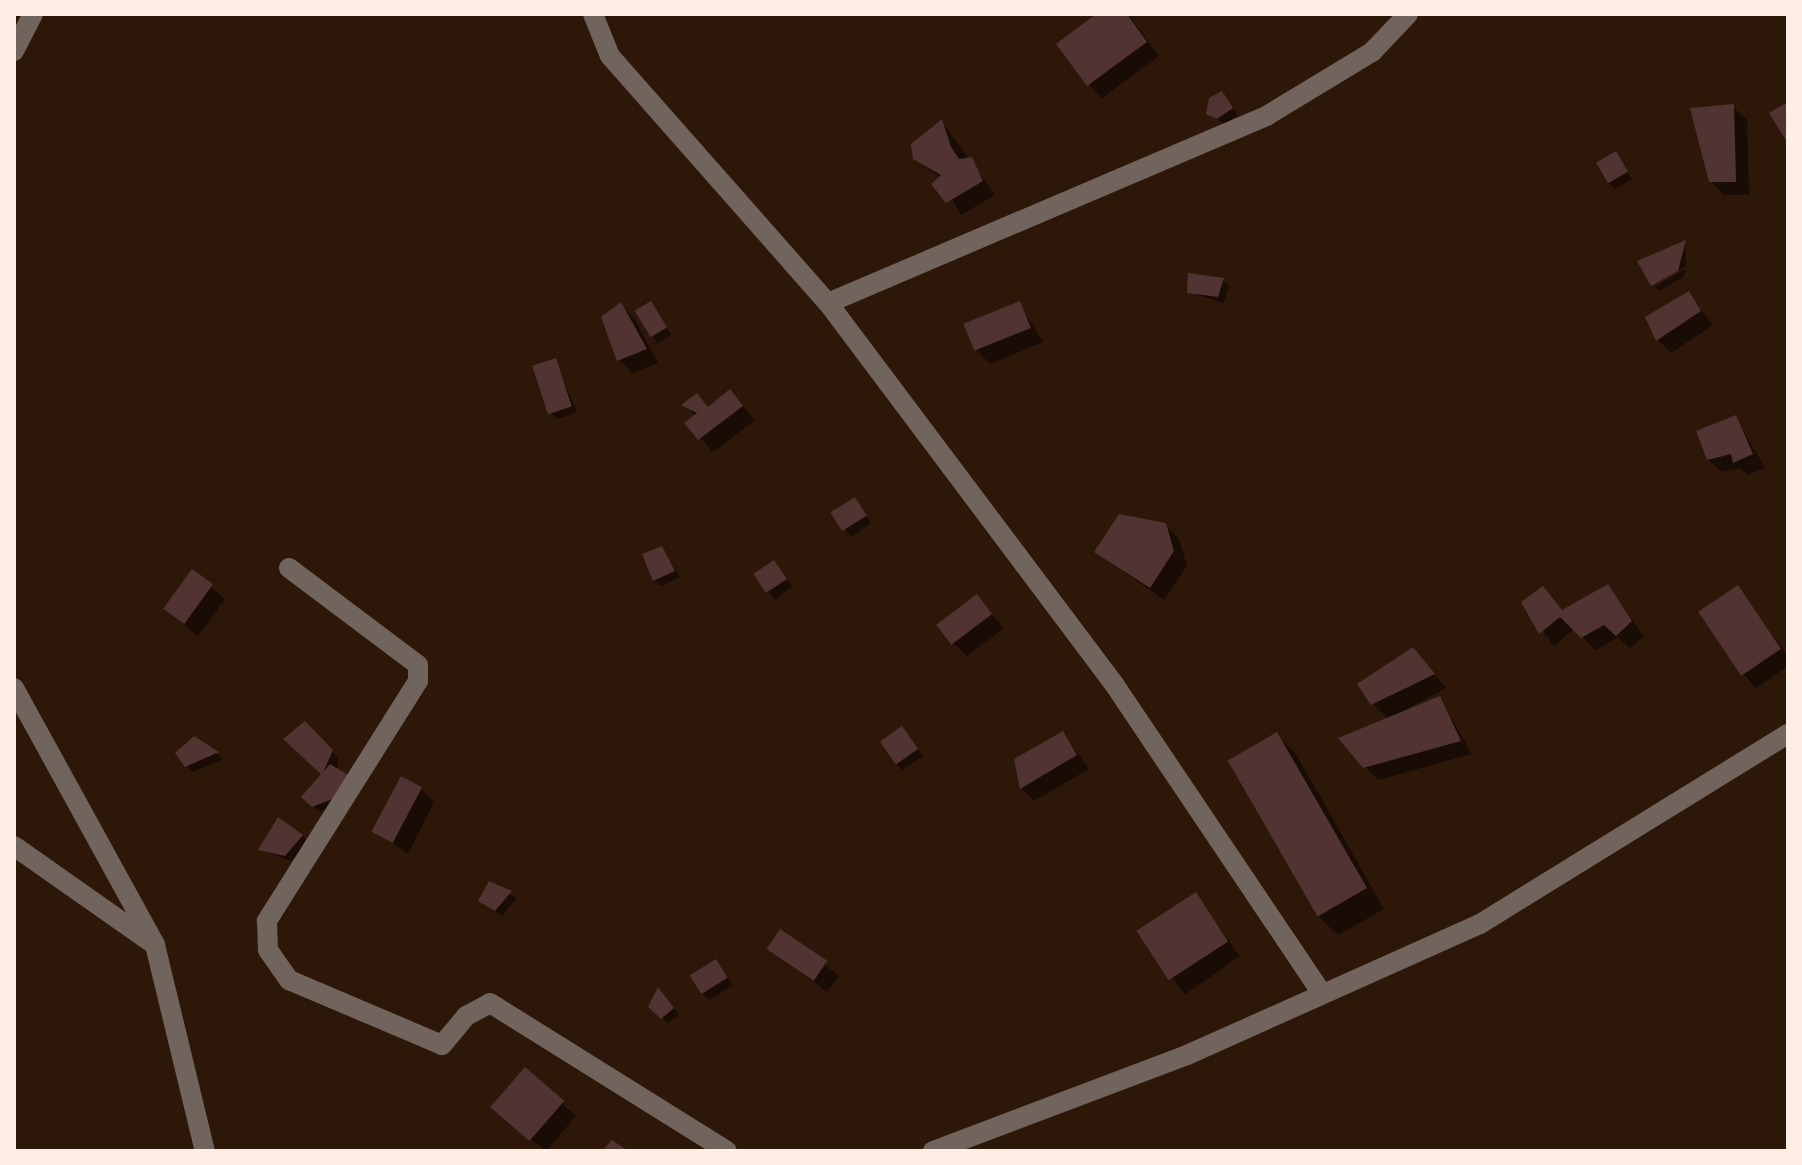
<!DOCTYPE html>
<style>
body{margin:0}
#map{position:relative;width:1802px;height:1165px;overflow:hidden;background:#2d1709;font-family:"Nunito Sans",sans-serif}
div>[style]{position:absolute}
.shadow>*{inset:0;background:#0007;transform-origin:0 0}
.building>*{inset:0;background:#513432;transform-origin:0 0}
.minor>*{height:20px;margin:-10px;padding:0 10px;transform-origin:10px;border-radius:10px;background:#70645c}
.tertiary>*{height:20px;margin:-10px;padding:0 10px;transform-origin:10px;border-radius:10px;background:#70645c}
span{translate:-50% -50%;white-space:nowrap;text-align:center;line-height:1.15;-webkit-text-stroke:8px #0e0502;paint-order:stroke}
.frame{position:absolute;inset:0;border:16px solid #fdede4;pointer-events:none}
</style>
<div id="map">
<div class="shadow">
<i style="clip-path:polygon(1100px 14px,1128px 14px,1159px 56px,1102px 98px,1088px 84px)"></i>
<i style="clip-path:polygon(1222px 94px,1238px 115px,1225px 124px,1208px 114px)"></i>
<i style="clip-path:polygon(1733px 107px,1747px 120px,1749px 195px,1724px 195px,1711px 181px)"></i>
<i style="clip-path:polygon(942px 122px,995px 195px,961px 215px,940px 178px,915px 158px)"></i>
<i style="clip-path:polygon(1615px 154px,1632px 179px,1615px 189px,1609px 183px)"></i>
<i style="clip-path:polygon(1685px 243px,1686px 266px,1652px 283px,1640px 262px)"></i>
<i style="clip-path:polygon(1686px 269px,1683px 277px,1659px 291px,1654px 287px)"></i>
<i style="clip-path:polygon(1223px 280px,1229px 286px,1224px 303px,1189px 292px)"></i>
<i style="clip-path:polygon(1688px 294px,1713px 325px,1671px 353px,1658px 340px)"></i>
<i style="left:651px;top:304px;width:37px;height:16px;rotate:57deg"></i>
<i style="clip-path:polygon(1019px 304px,1043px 342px,990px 364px,977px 350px)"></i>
<i style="clip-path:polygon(621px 305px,634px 318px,658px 363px,632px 373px,619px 359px)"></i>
<i style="clip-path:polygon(555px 361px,577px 412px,557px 419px,551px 413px)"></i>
<i style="clip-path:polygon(730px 392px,755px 420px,713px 452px,687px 423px,696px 416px,684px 405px,697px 396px,709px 408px)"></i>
<i style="clip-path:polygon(1736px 418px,1765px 468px,1748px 475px,1740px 468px,1722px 472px,1708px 459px)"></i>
<i style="clip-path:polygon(854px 499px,871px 523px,852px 537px,846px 531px)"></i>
<i style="clip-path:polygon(1165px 525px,1179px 539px,1187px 566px,1164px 600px,1096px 552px)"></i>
<i style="clip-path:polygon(662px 548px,680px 577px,661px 586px,654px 580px)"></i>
<i style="clip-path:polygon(780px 569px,792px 586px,775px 600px,756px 575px)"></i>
<i style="clip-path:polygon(193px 571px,225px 599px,198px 636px,166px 609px)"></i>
<i style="clip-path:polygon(1608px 587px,1644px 636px,1630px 648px,1618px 637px,1596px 650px,1574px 629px,1554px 646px,1523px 603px,1543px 589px,1564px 612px)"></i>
<i style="clip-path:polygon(1738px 588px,1788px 656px,1788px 666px,1756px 688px,1743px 674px)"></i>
<i style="clip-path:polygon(977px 597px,1004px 628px,967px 656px,953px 643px)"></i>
<i style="clip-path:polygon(1413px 649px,1446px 688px,1389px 719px,1440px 699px,1472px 754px,1378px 780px,1364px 766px,1389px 720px,1373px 704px)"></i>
<i style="clip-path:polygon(305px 724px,338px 758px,338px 804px,320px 812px,304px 797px,324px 775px)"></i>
<i style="clip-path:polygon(1063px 733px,1089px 769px,1034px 801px,1021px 788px)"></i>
<i style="clip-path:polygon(907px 735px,923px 756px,903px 770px,897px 764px)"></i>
<i style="clip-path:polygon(1276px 735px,1296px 754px,1384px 909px,1338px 935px,1318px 916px)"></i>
<i style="clip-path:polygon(194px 738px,217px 754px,223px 759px,193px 772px,187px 766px)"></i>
<i style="clip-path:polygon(420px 788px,434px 802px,408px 854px,376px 831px)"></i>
<i style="clip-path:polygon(302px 836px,308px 842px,291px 861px,261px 850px)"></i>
<i style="clip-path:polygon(490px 884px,517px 898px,502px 916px,480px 900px)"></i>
<i style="left:1196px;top:894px;width:76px;height:67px;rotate:55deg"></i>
<i style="left:781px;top:932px;width:73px;height:20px;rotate:37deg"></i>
<i style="clip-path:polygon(715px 961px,733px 985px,709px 1000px,703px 994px)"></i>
<i style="clip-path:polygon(664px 996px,679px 1015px,668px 1023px,650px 1006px)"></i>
<i style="clip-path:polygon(525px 1070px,576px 1116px,546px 1151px,506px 1120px)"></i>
</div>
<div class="building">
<i style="clip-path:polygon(1096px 14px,1127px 14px,1147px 42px,1087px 86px,1056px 44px)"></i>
<i style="clip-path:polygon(1222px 91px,1233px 108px,1217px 119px,1206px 114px,1209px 98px)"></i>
<i style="clip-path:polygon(1788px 102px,1788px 144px,1769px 113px)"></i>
<i style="clip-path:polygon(1734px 104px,1736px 182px,1709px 182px,1690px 108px)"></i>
<i style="clip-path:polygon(942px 119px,951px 147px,959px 159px,972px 157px,983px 181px,946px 203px,931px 184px,941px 175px,913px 159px,911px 144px)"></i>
<i style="left:1616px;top:151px;width:24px;height:23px;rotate:60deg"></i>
<i style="clip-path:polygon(1686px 240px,1678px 271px,1651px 286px,1637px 261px)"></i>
<i style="clip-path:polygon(1188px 273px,1224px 278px,1218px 297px,1187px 293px)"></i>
<i style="clip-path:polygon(1689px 291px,1701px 311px,1656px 341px,1645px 317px)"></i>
<i style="left:651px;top:301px;width:31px;height:19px;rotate:59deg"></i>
<i style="left:1020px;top:301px;width:29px;height:61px;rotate:68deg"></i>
<i style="clip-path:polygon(621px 302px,647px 349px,617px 361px,601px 317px)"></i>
<i style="left:556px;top:358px;width:51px;height:25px;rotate:72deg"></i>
<i style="clip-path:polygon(730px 389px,743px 406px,698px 440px,684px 423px,697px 413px,681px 405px,697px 393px,708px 407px)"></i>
<i style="clip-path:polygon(1736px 415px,1753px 454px,1733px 463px,1731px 454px,1707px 460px,1696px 431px)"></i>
<i style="left:855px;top:497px;width:22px;height:29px;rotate:58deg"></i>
<i style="clip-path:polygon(1119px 514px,1166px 523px,1174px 551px,1150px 588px,1094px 552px)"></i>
<i style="clip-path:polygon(662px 546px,675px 571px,653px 581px,642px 554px)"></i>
<i style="left:774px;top:560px;width:23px;height:25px;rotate:56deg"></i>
<i style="left:192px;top:569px;width:26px;height:49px;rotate:36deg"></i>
<i style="clip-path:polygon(1608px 584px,1632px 621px,1616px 636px,1604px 625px,1581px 638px,1560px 617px,1539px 634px,1521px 602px,1543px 586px,1562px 610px)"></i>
<i style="left:1738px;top:585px;width:77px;height:48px;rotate:56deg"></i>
<i style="left:977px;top:594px;width:25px;height:51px;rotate:53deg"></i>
<i style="clip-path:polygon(1413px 647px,1435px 674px,1371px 705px,1357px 684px)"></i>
<i style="clip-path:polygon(1440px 696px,1461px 741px,1363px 768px,1338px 738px)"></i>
<i style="clip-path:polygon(305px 721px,333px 750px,322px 775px,283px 739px)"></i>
<i style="left:902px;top:726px;width:28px;height:27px;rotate:55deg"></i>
<i style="clip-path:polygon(1063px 731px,1077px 755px,1020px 789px,1014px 759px)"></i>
<i style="left:1277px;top:732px;width:180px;height:57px;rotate:60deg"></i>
<i style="clip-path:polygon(194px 736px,219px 752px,185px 767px,175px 753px)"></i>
<i style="clip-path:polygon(330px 764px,348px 775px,332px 799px,312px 807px,301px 797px)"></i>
<i style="left:401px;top:776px;width:24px;height:63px;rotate:28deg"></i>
<i style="clip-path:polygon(278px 817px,303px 835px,285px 856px,258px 850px)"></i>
<i style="clip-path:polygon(489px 881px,512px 891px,495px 911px,478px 901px)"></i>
<i style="left:1196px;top:892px;width:59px;height:71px;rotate:57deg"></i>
<i style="left:780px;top:929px;width:57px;height:24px;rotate:34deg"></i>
<i style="left:716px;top:959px;width:22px;height:31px;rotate:58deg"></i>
<i style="clip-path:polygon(658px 987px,674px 1008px,661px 1019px,648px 1007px)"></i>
<i style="left:525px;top:1067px;width:52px;height:53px;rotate:41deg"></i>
<i style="clip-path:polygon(612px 1140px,628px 1151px,602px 1151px)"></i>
</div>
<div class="minor">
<i style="left:593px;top:14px;width:45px;rotate:68deg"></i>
<i style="left:610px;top:56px;width:329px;rotate:48.6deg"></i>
<i style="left:828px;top:303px;width:476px;rotate:53.1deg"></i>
<i style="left:1114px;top:684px;width:373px;rotate:56.1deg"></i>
<i style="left:14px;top:51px;width:42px;rotate:-62.8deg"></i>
<i style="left:828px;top:303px;width:478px;rotate:-23.1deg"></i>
<i style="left:1268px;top:115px;width:122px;rotate:-31.2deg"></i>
<i style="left:1372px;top:52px;width:52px;rotate:-46.5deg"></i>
<i style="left:289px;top:568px;width:161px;rotate:36.9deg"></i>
<i style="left:418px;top:665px;width:16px;rotate:90deg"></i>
<i style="left:418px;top:681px;width:284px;rotate:122.2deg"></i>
<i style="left:267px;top:921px;width:29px;rotate:88deg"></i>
<i style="left:268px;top:950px;width:37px;rotate:55deg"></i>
<i style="left:289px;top:980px;width:166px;rotate:23deg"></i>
<i style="left:442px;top:1045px;width:38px;rotate:-50deg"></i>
<i style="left:466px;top:1016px;width:27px;rotate:-28deg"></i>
<i style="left:490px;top:1003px;width:279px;rotate:32deg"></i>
<i style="left:14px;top:846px;width:172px;rotate:35.1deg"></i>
<i style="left:933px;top:1151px;width:272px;rotate:-20.7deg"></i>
<i style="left:1187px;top:1055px;width:321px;rotate:-24.1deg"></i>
<i style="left:1480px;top:924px;width:362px;rotate:-31.7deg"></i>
</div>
<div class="tertiary">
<i style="left:14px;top:688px;width:293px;rotate:61.2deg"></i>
<i style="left:155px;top:945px;width:212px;rotate:76.4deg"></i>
</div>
<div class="frame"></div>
</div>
